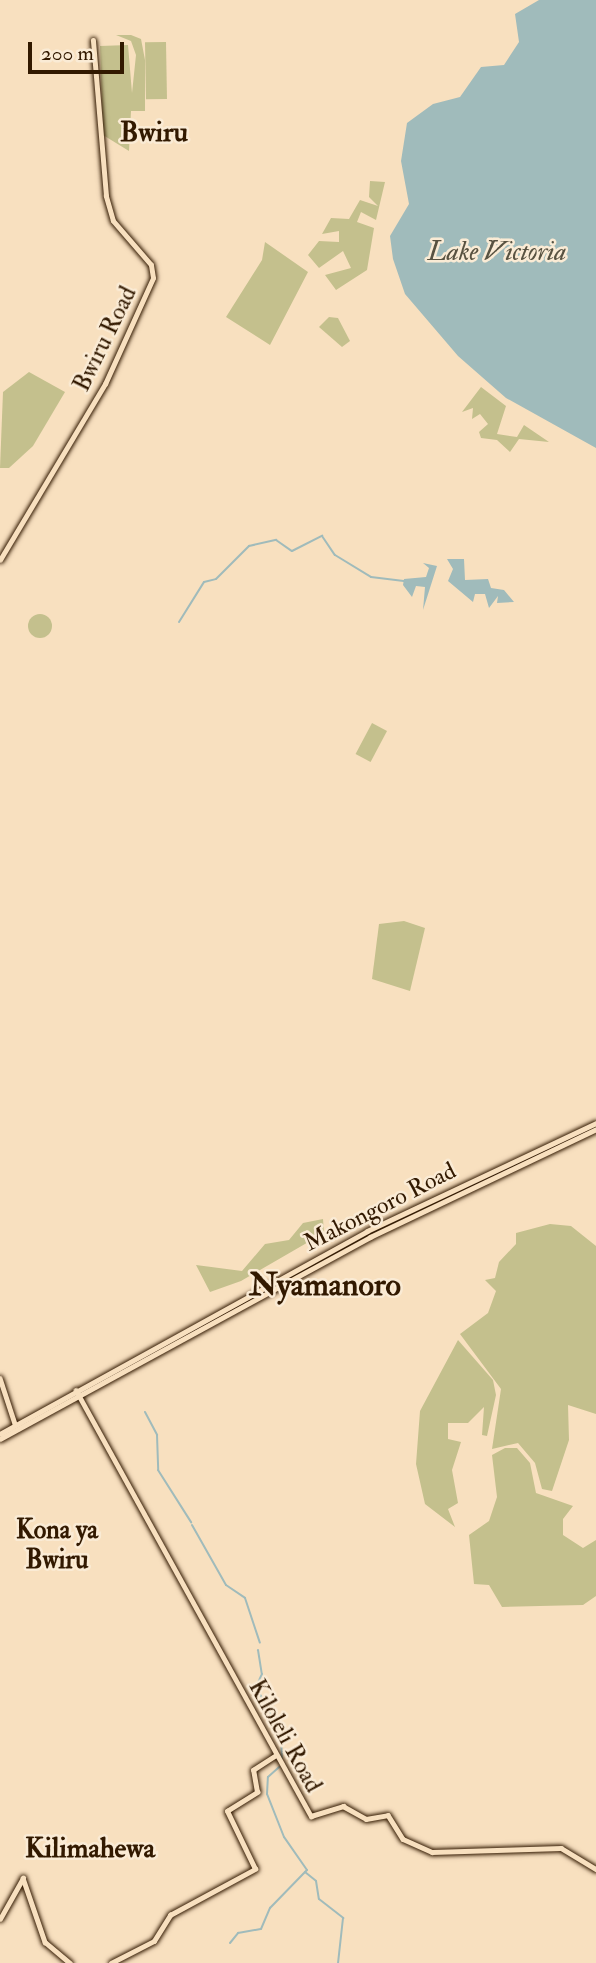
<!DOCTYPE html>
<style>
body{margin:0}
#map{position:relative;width:596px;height:1963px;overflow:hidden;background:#f8e0bf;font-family:"IM FELL Double Pica",serif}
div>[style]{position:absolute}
.green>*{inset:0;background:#c4c08d;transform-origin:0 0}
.round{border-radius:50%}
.water>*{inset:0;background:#a0bbbb}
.stream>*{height:2px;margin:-1px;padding:0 1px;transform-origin:1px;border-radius:1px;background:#a0bbbb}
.roads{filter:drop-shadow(0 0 2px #321900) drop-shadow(0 0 2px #321900)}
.major>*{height:4.5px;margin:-2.25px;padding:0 2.25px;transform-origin:2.25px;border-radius:2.25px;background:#f8e0bf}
span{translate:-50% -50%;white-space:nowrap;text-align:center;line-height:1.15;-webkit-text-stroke:5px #faebd5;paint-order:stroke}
.street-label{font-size:24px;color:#321900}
.water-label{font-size:26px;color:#585241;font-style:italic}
.neighbourhood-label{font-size:26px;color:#321900;font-weight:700}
.quarter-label{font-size:28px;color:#321900;font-weight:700}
.district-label{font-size:32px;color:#321900;font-weight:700}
.scale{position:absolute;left:28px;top:42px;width:96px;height:32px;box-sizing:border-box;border:4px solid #321900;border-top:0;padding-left:9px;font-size:21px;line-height:24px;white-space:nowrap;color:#321900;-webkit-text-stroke:5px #faebd5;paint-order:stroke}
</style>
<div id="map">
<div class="green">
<i style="clip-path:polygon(131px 35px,141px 39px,145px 60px,145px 111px,131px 111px,129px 151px,103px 135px,100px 46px,128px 45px,132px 93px,136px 55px,131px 41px,116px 35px)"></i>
<i style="left:166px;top:42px;width:57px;height:21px;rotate:89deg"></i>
<i style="clip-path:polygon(370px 181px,385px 182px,376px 220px,361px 212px,357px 222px,374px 228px,367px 270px,336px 290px,325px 275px,351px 268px,343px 251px,319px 268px,308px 255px,319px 241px,339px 242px,339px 231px,322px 234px,331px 218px,349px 219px,360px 200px,378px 206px,369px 197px)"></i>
<i style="clip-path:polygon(265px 242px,308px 272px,270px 345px,226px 317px,262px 260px)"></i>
<i style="clip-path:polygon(329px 317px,338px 318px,350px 341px,342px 347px,319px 327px)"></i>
<i style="clip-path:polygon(29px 372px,65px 392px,33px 446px,9px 468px,0 468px,3px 392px)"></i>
<i style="clip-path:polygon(481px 387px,506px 406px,497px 434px,517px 437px,524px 425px,549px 442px,519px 439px,510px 452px,497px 440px,481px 438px,479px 432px,488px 424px,480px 414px,472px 419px,473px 408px,462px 412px)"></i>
<i class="round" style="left:28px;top:614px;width:24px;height:24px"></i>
<i style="left:372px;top:723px;width:17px;height:35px;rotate:28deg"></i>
<i style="clip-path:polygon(404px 921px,425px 928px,410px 991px,372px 979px,379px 924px)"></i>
<i style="clip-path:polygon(323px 1219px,324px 1233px,241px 1281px,210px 1292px,196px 1265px,242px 1271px,265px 1244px,289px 1240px,303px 1223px)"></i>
<i style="clip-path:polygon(550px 1224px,571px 1226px,596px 1246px,596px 1414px,568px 1405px,569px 1440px,552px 1491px,542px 1489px,535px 1463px,518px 1443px,492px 1449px,501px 1389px,460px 1334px,488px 1313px,496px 1291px,485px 1280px,495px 1278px,499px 1262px,516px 1244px,516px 1233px)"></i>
<i style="clip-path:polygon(458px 1340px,493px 1380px,496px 1395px,487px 1436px,482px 1435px,484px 1407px,468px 1423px,448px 1423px,448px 1439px,461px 1442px,452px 1470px,458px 1503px,448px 1509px,455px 1527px,425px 1504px,416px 1464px,420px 1411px)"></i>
<i style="clip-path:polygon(505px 1448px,517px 1448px,530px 1463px,536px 1493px,573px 1506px,563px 1519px,563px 1535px,583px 1548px,596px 1540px,596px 1596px,583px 1605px,502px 1607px,489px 1585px,474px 1584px,469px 1535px,489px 1521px,497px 1497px,492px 1455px)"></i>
</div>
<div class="water">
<i style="clip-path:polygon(539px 0,596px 0,596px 448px,506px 398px,458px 356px,405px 294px,393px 259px,390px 236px,409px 204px,401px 161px,407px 123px,433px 104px,460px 97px,481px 67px,504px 65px,519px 42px,515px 14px)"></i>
<i style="clip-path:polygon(447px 559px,464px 559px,465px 580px,488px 579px,491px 588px,504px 590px,514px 602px,497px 603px,498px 596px,489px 608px,485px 594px,475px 594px,473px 602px,448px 581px,453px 569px)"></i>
<i style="clip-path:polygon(423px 563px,437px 566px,423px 610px,425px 587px,416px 586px,412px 597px,403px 585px,404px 579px,426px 577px,429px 568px)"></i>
</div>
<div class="stream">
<i style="left:179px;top:622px;width:47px;rotate:-58deg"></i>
<i style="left:204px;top:582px;width:12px;rotate:-14deg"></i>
<i style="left:216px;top:579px;width:47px;rotate:-45deg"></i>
<i style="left:249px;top:546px;width:28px;rotate:-13deg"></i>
<i style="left:276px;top:540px;width:19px;rotate:35deg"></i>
<i style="left:292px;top:551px;width:34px;rotate:-27deg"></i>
<i style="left:322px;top:536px;width:23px;rotate:56deg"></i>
<i style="left:335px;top:555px;width:42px;rotate:31.4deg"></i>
<i style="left:371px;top:577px;width:33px;rotate:7deg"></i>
<i style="left:145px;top:1412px;width:26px;rotate:62deg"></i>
<i style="left:157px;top:1435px;width:35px;rotate:88deg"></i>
<i style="left:158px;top:1470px;width:62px;rotate:57.6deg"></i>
<i style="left:192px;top:1525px;width:69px;rotate:60.5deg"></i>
<i style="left:226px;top:1585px;width:23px;rotate:34deg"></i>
<i style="left:245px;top:1598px;width:47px;rotate:71.6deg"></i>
<i style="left:258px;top:1650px;width:24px;rotate:81deg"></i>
<i style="left:262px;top:1674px;width:14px;rotate:115deg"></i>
<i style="left:256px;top:1687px;width:52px;rotate:61.5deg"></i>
<i style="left:281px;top:1733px;width:25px;rotate:88deg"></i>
<i style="left:305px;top:1872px;width:14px;rotate:39deg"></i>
<i style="left:316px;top:1881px;width:18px;rotate:81deg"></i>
<i style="left:319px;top:1899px;width:31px;rotate:38deg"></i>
<i style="left:343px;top:1918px;width:45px;rotate:96.3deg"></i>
<i style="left:230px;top:1943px;width:13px;rotate:-51deg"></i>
<i style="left:238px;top:1933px;width:23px;rotate:-10deg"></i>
<i style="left:261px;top:1929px;width:23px;rotate:-67deg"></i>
<i style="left:270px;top:1908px;width:53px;rotate:-45.8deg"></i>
<i style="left:307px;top:1870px;width:40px;rotate:-124.9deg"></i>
<i style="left:284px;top:1837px;width:46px;rotate:-111.6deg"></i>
<i style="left:267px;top:1794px;width:17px;rotate:-87deg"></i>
<i style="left:268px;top:1777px;width:15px;rotate:-42deg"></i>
</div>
<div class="roads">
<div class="major">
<i style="left:0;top:560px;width:205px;rotate:-59.2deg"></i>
<i style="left:105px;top:384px;width:116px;rotate:-65.6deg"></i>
<i style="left:153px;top:278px;width:13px;rotate:-99deg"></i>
<i style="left:151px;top:265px;width:58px;rotate:-130.8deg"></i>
<i style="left:113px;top:221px;width:26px;rotate:-106deg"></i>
<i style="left:106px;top:196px;width:156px;rotate:-94.8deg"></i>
<i style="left:0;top:1378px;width:48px;rotate:71.9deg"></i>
<i style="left:76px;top:1390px;width:487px;rotate:61.1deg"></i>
<i style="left:311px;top:1816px;width:34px;rotate:-17deg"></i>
<i style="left:343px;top:1806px;width:26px;rotate:29deg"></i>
<i style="left:366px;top:1819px;width:22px;rotate:-10deg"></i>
<i style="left:388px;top:1815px;width:28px;rotate:58deg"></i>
<i style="left:403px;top:1839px;width:32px;rotate:24deg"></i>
<i style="left:432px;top:1852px;width:129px;rotate:-1.8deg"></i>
<i style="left:561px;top:1848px;width:41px;rotate:31deg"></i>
<i style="left:0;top:1434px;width:419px;rotate:-28.9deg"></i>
<i style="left:367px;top:1231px;width:253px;rotate:-25.2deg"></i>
<i style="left:0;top:1439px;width:422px;rotate:-28.6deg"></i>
<i style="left:370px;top:1237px;width:250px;rotate:-25.5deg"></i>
<i style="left:0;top:1919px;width:47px;rotate:-60.7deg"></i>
<i style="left:23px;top:1878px;width:68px;rotate:71deg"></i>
<i style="left:45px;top:1942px;width:33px;rotate:40deg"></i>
<i style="left:111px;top:1963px;width:48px;rotate:-27.1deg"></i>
<i style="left:154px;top:1941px;width:31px;rotate:-58deg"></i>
<i style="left:170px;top:1915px;width:97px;rotate:-28.4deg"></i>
<i style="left:255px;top:1869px;width:64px;rotate:-115.8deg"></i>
<i style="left:227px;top:1811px;width:36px;rotate:-32deg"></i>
<i style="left:257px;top:1792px;width:22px;rotate:-100deg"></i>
<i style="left:253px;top:1770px;width:27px;rotate:-33deg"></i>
</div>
</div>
<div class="street-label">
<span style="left:105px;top:339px;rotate:-64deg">Bwiru Road</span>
<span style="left:380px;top:1207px;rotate:-27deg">Makongoro Road</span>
<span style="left:285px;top:1736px;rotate:61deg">Kiloleli Road</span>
</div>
<div class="water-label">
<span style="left:497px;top:253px">Lake Victoria</span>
</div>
<div class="neighbourhood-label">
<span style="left:57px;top:1546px">Kona ya<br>Bwiru</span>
</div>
<div class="quarter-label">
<span style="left:154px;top:133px">Bwiru</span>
<span style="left:90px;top:1849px">Kilimahewa</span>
</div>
<div class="district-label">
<span style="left:325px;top:1285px">Nyamanoro</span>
</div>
<div class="scale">200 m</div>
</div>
